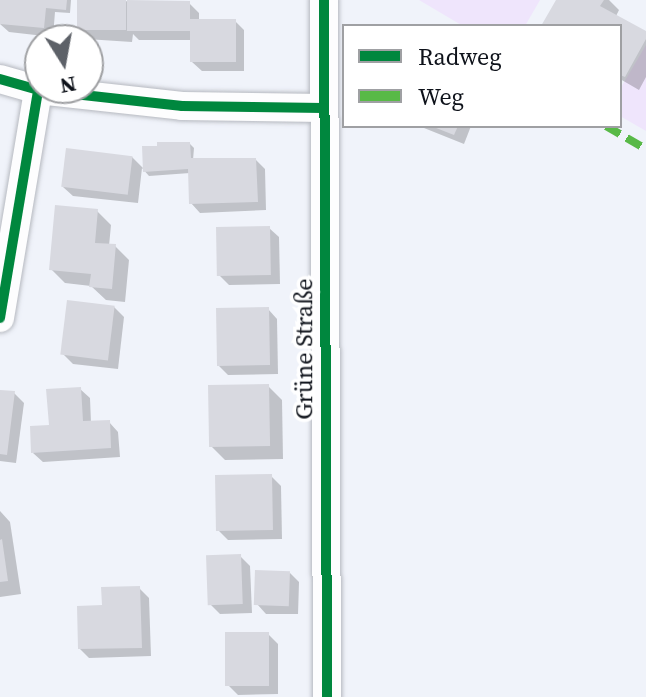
<!DOCTYPE html>
<meta charset="utf-8">
<style>
body{margin:0}
#map{position:relative;width:646px;height:697px;overflow:hidden;background:#f0f3fa;font-family:"Source Serif 4",serif}
div>[style]{position:absolute}
.green>*{inset:0;background:#efe5fc}
.shadow>*{inset:0;background:#0003}
.building>*{inset:0;background:#d8d9e0;transform-origin:0 0}
.roads{filter:drop-shadow(0 0 2px #b6b9c0) drop-shadow(0 0 2px #b6b9c0)}
.street>*{height:28px;margin:-14px;padding:0 14px;transform-origin:14px;border-radius:14px;background:#fdfdfe}
.quiet>*{height:8px;margin-top:-4px;transform-origin:0;background:repeating-linear-gradient(90deg,#58b947 0 16px,transparent 0 24px)}
.cycleway>*{height:10px;margin:-5px;padding:0 5px;transform-origin:5px;border-radius:5px;background:#00873e}
span{translate:-50% -50%;white-space:nowrap;text-align:center;line-height:1.15;-webkit-text-stroke:7px #fff;paint-order:stroke}
.street-label{font-size:24px;color:#0e121a}
.legend{position:absolute;left:342px;top:24px;width:280px;height:104px;box-sizing:border-box;background:#fff;border:2px solid #9fa0a3;margin:0;padding:10px 14px;list-style:none;font-size:24px;color:#0e121a}
.legend li{display:flex;align-items:center;gap:16px;height:40px}
.legend b{width:40px;border:2px solid #9fa0a3}
.north{position:absolute;left:24px;top:24px;width:80px;height:80px;box-sizing:border-box;background:#fff;border:2px solid #9fa0a3;border-radius:50%;rotate:169deg;font-size:22px;font-weight:700;line-height:32px;text-align:center;color:#0e121a}
.north::after{content:'';display:block;margin:auto;width:28px;height:36px;background:#5d6168;clip-path:polygon(50% 0,100% 100%,50% 72%,0 100%)}
</style>
<div id="map">
<div class="green">
<i style="clip-path:polygon(419px 0,540px 0,525px 26px,463px 26px)"></i>
<i style="clip-path:polygon(646px 45px,646px 131px,620px 116px,620px 89px)"></i>
</div>
<div class="shadow">
<i style="clip-path:polygon(1px 0,71px 0,70px 13px,55px 12px,53px 37px,9px 32px,0 24px)"></i>
<i style="clip-path:polygon(79px 0,189px 3px,199px 13px,199px 21px,235px 21px,244px 30px,244px 71px,202px 71px,192px 62px,192px 40px,139px 40px,133px 34px,132px 42px,86px 39px,77px 29px)"></i>
<i style="clip-path:polygon(558px 0,609px 0,619px 10px,616px 16px,646px 33px,646px 77px,639px 90px,620px 79px,620px 26px,543px 26px)"></i>
<i style="clip-path:polygon(419px 126px,471px 126px,464px 144px)"></i>
<i style="clip-path:polygon(190px 144px,194px 148px,193px 160px,256px 160px,265px 169px,266px 210px,200px 213px,191px 203px,190px 173px,149px 176px,142px 168px,138px 203px,73px 196px,63px 187px,132px 157px,145px 170px)"></i>
<i style="clip-path:polygon(97px 211px,111px 225px,109px 246px,115px 246px,129px 260px,125px 302px,106px 300px,91px 286px,65px 283px,51px 269px)"></i>
<i style="clip-path:polygon(269px 228px,279px 237px,280px 284px,229px 285px,219px 275px)"></i>
<i style="clip-path:polygon(114px 307px,124px 317px,118px 369px,73px 364px,63px 354px)"></i>
<i style="clip-path:polygon(268px 309px,277px 319px,278px 374px,228px 375px,219px 366px)"></i>
<i style="clip-path:polygon(268px 386px,282px 400px,283px 459px,225px 460px,211px 446px)"></i>
<i style="clip-path:polygon(80px 389px,90px 398px,91px 423px,109px 422px,118px 432px,120px 457px,43px 462px,33px 453px)"></i>
<i style="clip-path:polygon(0 392px,14px 393px,24px 403px,16px 463px,0 461px)"></i>
<i style="clip-path:polygon(271px 476px,281px 486px,282px 539px,228px 540px,218px 530px)"></i>
<i style="clip-path:polygon(0 511px,10px 522px,21px 594px,0 597px)"></i>
<i style="clip-path:polygon(240px 556px,250px 566px,252px 613px,220px 614px,211px 605px)"></i>
<i style="clip-path:polygon(290px 573px,299px 582px,298px 614px,266px 614px,257px 604px)"></i>
<i style="clip-path:polygon(139px 588px,149px 598px,151px 656px,89px 658px,80px 649px,104px 607px)"></i>
<i style="clip-path:polygon(268px 634px,278px 644px,278px 694px,238px 695px,228px 685px)"></i>
</div>
<div class="building">
<i style="clip-path:polygon(0 0,67px 0,66px 10px,46px 8px,44px 28px,0 24px)"></i>
<i style="left:77px;top:0;width:49px;height:30px"></i>
<i style="clip-path:polygon(127px 0,190px 1px,190px 19px,236px 19px,236px 62px,190px 62px,190px 31px,127px 31px)"></i>
<i style="clip-path:polygon(556px 0,604px 0,600px 6px,646px 31px,646px 39px,625px 77px,620px 75px,620px 26px,541px 26px)"></i>
<i style="clip-path:polygon(431px 126px,458px 126px,454px 135px)"></i>
<i style="clip-path:polygon(157px 142px,190px 142px,191px 158px,256px 158px,258px 202px,189px 204px,188px 169px,143px 172px,142px 146px,157px 146px)"></i>
<i style="left:66px;top:148px;width:67px;height:39px;rotate:7deg"></i>
<i style="clip-path:polygon(55px 205px,98px 209px,95px 243px,116px 244px,112px 289px,89px 287px,91px 274px,49px 270px)"></i>
<i style="left:270px;top:226px;width:49px;height:54px;rotate:89deg"></i>
<i style="left:67px;top:300px;width:48px;height:55px;rotate:7deg"></i>
<i style="left:269px;top:307px;width:58px;height:53px;rotate:89deg"></i>
<i style="left:269px;top:384px;width:62px;height:61px;rotate:89deg"></i>
<i style="clip-path:polygon(81px 387px,83px 421px,110px 420px,111px 448px,31px 453px,30px 426px,49px 425px,46px 389px)"></i>
<i style="clip-path:polygon(0 390px,15px 391px,7px 455px,0 454px)"></i>
<i style="left:272px;top:474px;width:56px;height:57px;rotate:89deg"></i>
<i style="clip-path:polygon(2px 539px,8px 581px,0 582px,0 540px)"></i>
<i style="left:241px;top:554px;width:50px;height:35px;rotate:88deg"></i>
<i style="left:255px;top:570px;width:35px;height:35px;rotate:2deg"></i>
<i style="clip-path:polygon(140px 586px,142px 648px,78px 649px,77px 606px,102px 605px,101px 587px)"></i>
<i style="left:225px;top:632px;width:44px;height:54px"></i>
</div>
<div class="roads">
<div class="street">
<i style="left:324px;top:0;width:697px;rotate:89.75deg"></i>
<i style="left:0;top:79px;width:40px;rotate:16deg"></i>
<i style="left:38px;top:90px;width:145px;rotate:6.3deg"></i>
<i style="left:182px;top:106px;width:141px;rotate:0.8deg"></i>
<i style="left:0;top:318px;width:231px;rotate:-80.5deg"></i>
</div>
</div>
<div class="quiet">
<i style="left:606px;top:126px;width:46px;rotate:29.9deg"></i>
</div>
<div class="cycleway">
<i style="left:324px;top:0;width:697px;rotate:89.75deg"></i>
<i style="left:0;top:79px;width:40px;rotate:16deg"></i>
<i style="left:38px;top:90px;width:145px;rotate:6.3deg"></i>
<i style="left:182px;top:106px;width:141px;rotate:0.8deg"></i>
<i style="left:0;top:318px;width:231px;rotate:-80.5deg"></i>
</div>
<div class="street-label">
<span style="left:304px;top:349px;rotate:-90deg">Grüne Straße</span>
</div>
<ul class="legend">
<li><b style="height:10px;background:#00873e"></b>Radweg</li>
<li><b style="height:10px;background:#58b947"></b>Weg</li>
</ul>
<div class="north">N</div>
</div>
